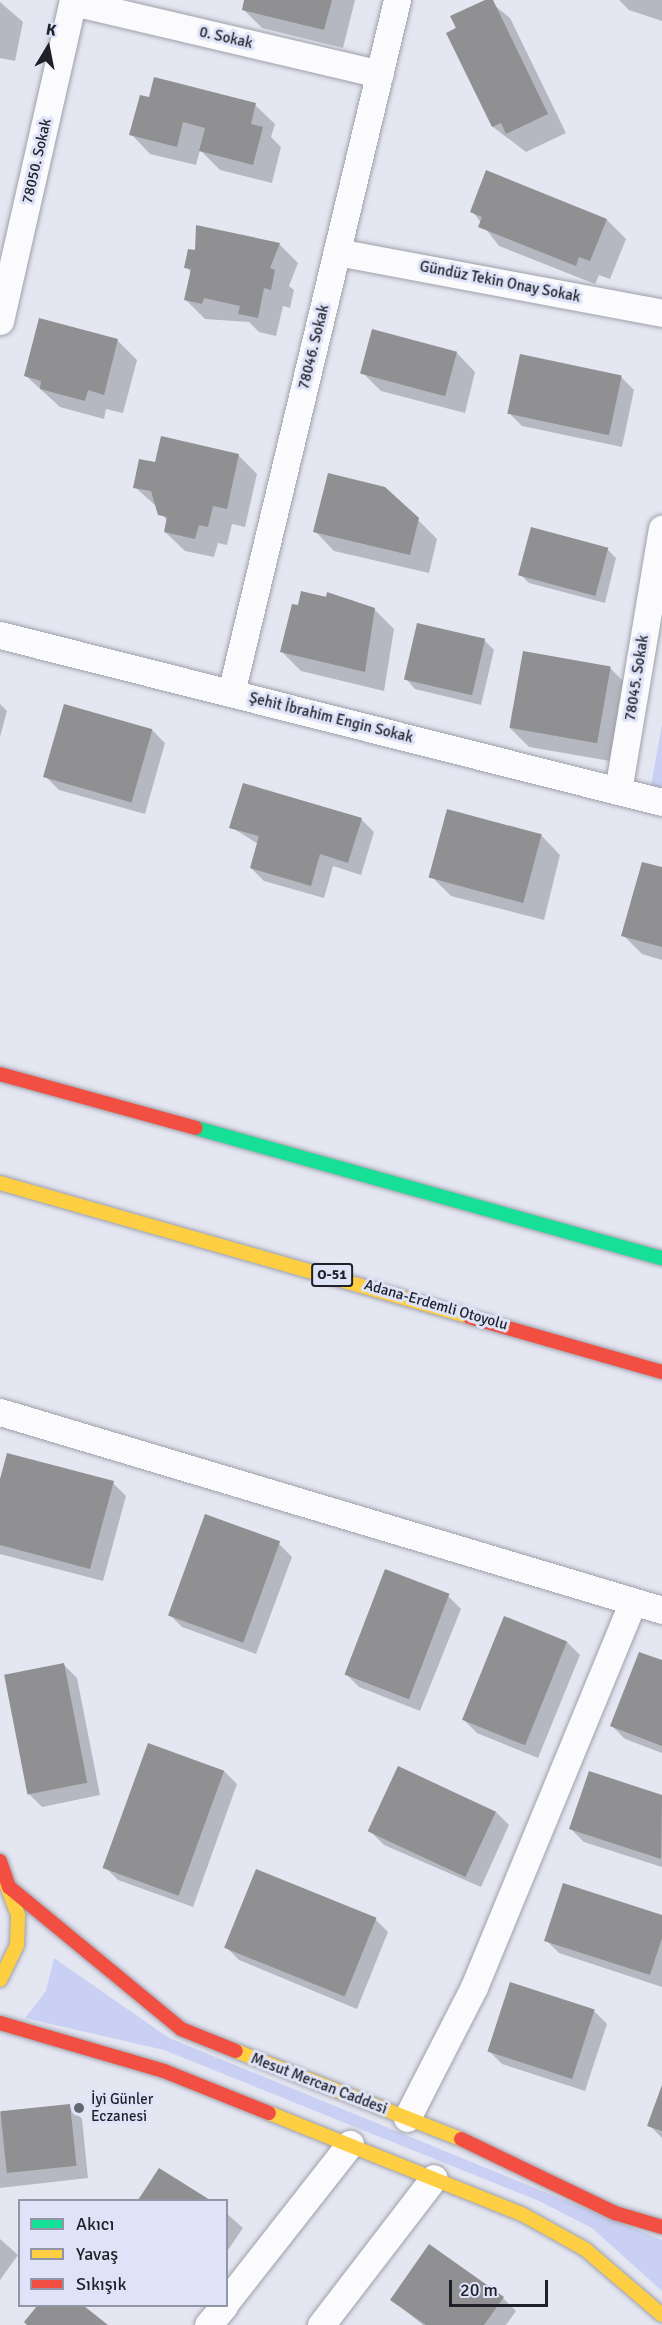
<!DOCTYPE html>
<meta charset="utf-8">
<style>
body{margin:0}
#map{position:relative;width:662px;height:2325px;overflow:hidden;background:#e4e6f2;font-family:Signika,sans-serif}
div>[style]{position:absolute}
.green>*{inset:0;background:#c9d0f3}
.shadow>*{inset:0;background:#0003}
.building>*{inset:0;background:#909092;transform-origin:0 0}
.roads{filter:drop-shadow(0 0 2px #9ea0a9) drop-shadow(0 0 2px #9ea0a9)}
.street>*{height:27px;margin:-13.5px;padding:0 13.5px;transform-origin:13.5px;border-radius:13.5px;background:#fbfbfd}
.fast>*{height:14px;margin:-7px;padding:0 7px;transform-origin:7px;border-radius:7px;background:#16e098}
.slow>*{height:14px;margin:-7px;padding:0 7px;transform-origin:7px;border-radius:7px;background:#ffcf43}
.jam>*{height:14px;margin:-7px;padding:0 7px;transform-origin:7px;border-radius:7px;background:#f24e42}
.dots>*{width:16px;height:16px;translate:-50% -50%;box-sizing:border-box;border:3px solid #dee3f8;border-radius:50%}
span{translate:-50% -50%;white-space:nowrap;text-align:center;line-height:1.15;-webkit-text-stroke:6px #dee3f8;paint-order:stroke}
.shield-label span{padding:2px 4px;background:#dee3f8;border:2px solid;border-radius:4px;-webkit-text-stroke-width:0}
.shield-label{font-size:14px;color:#1f2128;font-weight:700}
.street-label{font-size:15px;color:#1f2128}
.poi-label{font-size:15px;color:#1f2128}
.left{translate:0 -50%;text-align:left}
.legend{position:absolute;left:18px;top:2199px;width:210px;height:108px;box-sizing:border-box;background:#dee3f8;border:2px solid #9295a5;margin:0;padding:8px 10px;list-style:none;font-size:18px;color:#1f2128}
.legend li{display:flex;align-items:center;gap:12px;height:30px}
.legend b{width:30px;border:2px solid #9295a5}
.north{position:absolute;left:18px;top:18px;width:60px;height:60px;-webkit-text-stroke:4px #dee3f8;paint-order:stroke;rotate:10deg;font-size:16px;font-weight:700;line-height:24px;text-align:center;color:#1f2128}
.north::after{content:'';display:block;margin:auto;width:21px;height:27px;background:#1f2128;clip-path:polygon(50% 0,100% 100%,50% 72%,0 100%)}
.scale{position:absolute;left:449px;top:2280px;width:99px;height:27px;box-sizing:border-box;border:3px solid #1f2128;border-top:0;padding-left:8px;font-size:18px;line-height:21px;white-space:nowrap;color:#1f2128;-webkit-text-stroke:4px #dee3f8;paint-order:stroke}
</style>
<div id="map">
<div class="green">
<i style="clip-path:polygon(662px 724px,662px 788px,651px 786px)"></i>
<i style="clip-path:polygon(54px 1958px,169px 2038px,662px 2240px,662px 2291px,592px 2228px,539px 2201px,164px 2050px,25px 2018px,46px 1991px)"></i>
</div>
<div class="shadow">
<i style="clip-path:polygon(245px 0,355px 0,343px 48px,262px 28px,243px 9px)"></i>
<i style="clip-path:polygon(488px 0,510px 18px,566px 133px,526px 152px,493px 127px,448px 34px)"></i>
<i style="clip-path:polygon(619px 0,662px 0,662px 21px,629px 10px)"></i>
<i style="clip-path:polygon(0 2px,23px 22px,15px 61px,0 58px)"></i>
<i style="clip-path:polygon(150px 99px,255px 105px,275px 124px,271px 137px,281px 147px,272px 183px,220px 170px,200px 150px,196px 165px,150px 154px,131px 134px)"></i>
<i style="clip-path:polygon(472px 211px,607px 220px,626px 239px,610px 279px,599px 275px,595px 284px,499px 246px)"></i>
<i style="clip-path:polygon(279px 244px,298px 263px,289px 286px,294px 290px,290px 308px,283px 306px,276px 336px,259px 332px,249px 322px,205px 319px,186px 300px,192px 273px,186px 267px,196px 252px)"></i>
<i style="clip-path:polygon(117px 340px,137px 360px,123px 413px,106px 409px,104px 419px,60px 407px,26px 376px)"></i>
<i style="clip-path:polygon(456px 352px,475px 372px,465px 413px,381px 391px,362px 372px)"></i>
<i style="clip-path:polygon(621px 377px,634px 390px,622px 447px,522px 426px,509px 413px)"></i>
<i style="clip-path:polygon(238px 455px,257px 474px,245px 527px,232px 524px,227px 545px,218px 543px,214px 557px,185px 551px,165px 532px,168px 522px,157px 507px,135px 487px,156px 464px)"></i>
<i style="clip-path:polygon(417px 519px,437px 539px,429px 573px,334px 551px,315px 531px)"></i>
<i style="clip-path:polygon(607px 549px,616px 558px,605px 603px,529px 583px,520px 574px)"></i>
<i style="clip-path:polygon(302px 593px,351px 600px,374px 609px,394px 629px,384px 691px,301px 671px,282px 652px)"></i>
<i style="clip-path:polygon(418px 625px,485px 641px,494px 650px,481px 705px,415px 689px,406px 679px)"></i>
<i style="clip-path:polygon(610px 668px,629px 687px,616px 762px,529px 747px,510px 728px)"></i>
<i style="clip-path:polygon(0 704px,7px 711px,0 737px)"></i>
<i style="clip-path:polygon(152px 730px,165px 743px,145px 814px,59px 790px,46px 777px)"></i>
<i style="clip-path:polygon(361px 819px,374px 832px,361px 875px,333px 866px,324px 898px,264px 881px,251px 868px,258px 844px,231px 827px)"></i>
<i style="clip-path:polygon(541px 835px,560px 855px,544px 920px,451px 896px,432px 877px)"></i>
<i style="clip-path:polygon(662px 869px,662px 960px,642px 954px,623px 935px)"></i>
<i style="clip-path:polygon(113px 1483px,126px 1496px,103px 1581px,0 1554px,0 1484px)"></i>
<i style="clip-path:polygon(206px 1516px,279px 1544px,292px 1557px,256px 1654px,182px 1627px,169px 1614px)"></i>
<i style="clip-path:polygon(448px 1596px,461px 1609px,420px 1711px,359px 1687px,346px 1674px)"></i>
<i style="clip-path:polygon(567px 1642px,580px 1655px,538px 1758px,477px 1733px,464px 1720px)"></i>
<i style="clip-path:polygon(662px 1662px,662px 1753px,625px 1739px,612px 1726px)"></i>
<i style="clip-path:polygon(64px 1665px,77px 1678px,100px 1795px,42px 1807px,29px 1794px)"></i>
<i style="clip-path:polygon(149px 1745px,224px 1771px,237px 1784px,193px 1907px,118px 1880px,105px 1867px)"></i>
<i style="clip-path:polygon(399px 1768px,496px 1812px,509px 1825px,481px 1887px,384px 1845px,371px 1832px)"></i>
<i style="clip-path:polygon(590px 1773px,662px 1797px,662px 1867px,584px 1842px,571px 1829px)"></i>
<i style="clip-path:polygon(662px 1916px,662px 1987px,559px 1953px,546px 1940px)"></i>
<i style="clip-path:polygon(375px 1919px,388px 1932px,357px 2009px,239px 1960px,226px 1947px)"></i>
<i style="clip-path:polygon(594px 2011px,607px 2024px,585px 2091px,502px 2064px,489px 2051px)"></i>
<i style="clip-path:polygon(662px 2089px,662px 2138px,649px 2125px)"></i>
<i style="clip-path:polygon(69px 2106px,82px 2119px,88px 2178px,0 2188px,0 2113px)"></i>
<i style="clip-path:polygon(160px 2170px,207px 2200px,140px 2200px)"></i>
<i style="clip-path:polygon(226px 2213px,243px 2228px,226px 2253px)"></i>
<i style="clip-path:polygon(0 2239px,18px 2255px,0 2280px)"></i>
<i style="clip-path:polygon(503px 2298px,516px 2311px,506px 2325px,423px 2325px,392px 2300px)"></i>
<i style="clip-path:polygon(39px 2306px,82px 2306px,106px 2325px,29px 2325px,26px 2322px)"></i>
</div>
<div class="building">
<i style="clip-path:polygon(244px 0,332px 0,324px 30px,242px 10px)"></i>
<i style="clip-path:polygon(485px 0,493px 0,548px 114px,506px 134px,501px 123px,492px 127px,446px 33px,456px 28px,450px 16px)"></i>
<i style="clip-path:polygon(154px 77px,256px 103px,251px 124px,263px 127px,253px 165px,199px 151px,205px 128px,183px 122px,177px 147px,129px 135px,140px 95px,149px 97px)"></i>
<i style="clip-path:polygon(486px 170px,607px 219px,590px 261px,579px 257px,576px 266px,478px 227px,482px 217px,470px 212px)"></i>
<i style="clip-path:polygon(196px 225px,280px 243px,270px 268px,275px 270px,271px 290px,264px 288px,258px 318px,238px 314px,240px 306px,204px 298px,202px 304px,184px 300px,191px 269px,184px 268px,188px 249px,195px 250px)"></i>
<i style="clip-path:polygon(39px 318px,118px 339px,104px 395px,88px 390px,85px 401px,40px 389px,41px 381px,24px 376px)"></i>
<i style="left:372px;top:329px;width:88px;height:46px;rotate:15deg"></i>
<i style="left:520px;top:354px;width:104px;height:61px;rotate:12deg"></i>
<i style="clip-path:polygon(161px 436px,239px 454px,227px 509px,213px 506px,208px 527px,199px 525px,195px 539px,164px 532px,167px 517px,158px 515px,151px 491px,133px 488px,139px 459px,155px 462px)"></i>
<i style="clip-path:polygon(328px 473px,385px 487px,419px 518px,410px 555px,313px 532px)"></i>
<i style="left:531px;top:527px;width:80px;height:50px;rotate:15deg"></i>
<i style="clip-path:polygon(301px 591px,326px 597px,327px 592px,375px 608px,365px 672px,280px 652px,292px 604px,298px 605px)"></i>
<i style="left:417px;top:623px;width:70px;height:58px;rotate:13deg"></i>
<i style="left:523px;top:651px;width:89px;height:78px;rotate:10deg"></i>
<i style="left:64px;top:704px;width:92px;height:76px;rotate:16deg"></i>
<i style="clip-path:polygon(243px 783px,362px 818px,348px 863px,320px 854px,311px 886px,250px 868px,259px 836px,229px 828px)"></i>
<i style="left:447px;top:809px;width:98px;height:71px;rotate:15deg"></i>
<i style="clip-path:polygon(642px 862px,662px 867px,662px 947px,621px 936px)"></i>
<i style="clip-path:polygon(7px 1453px,114px 1481px,90px 1569px,0 1545px,0 1479px)"></i>
<i style="left:205px;top:1514px;width:80px;height:108px;rotate:20deg"></i>
<i style="left:385px;top:1569px;width:69px;height:113px;rotate:21deg"></i>
<i style="left:504px;top:1616px;width:68px;height:112px;rotate:22deg"></i>
<i style="clip-path:polygon(639px 1652px,662px 1660px,662px 1746px,610px 1726px)"></i>
<i style="left:64px;top:1663px;width:122px;height:61px;rotate:79deg"></i>
<i style="left:148px;top:1743px;width:81px;height:133px;rotate:20deg"></i>
<i style="left:398px;top:1766px;width:108px;height:72px;rotate:25deg"></i>
<i style="clip-path:polygon(589px 1771px,662px 1795px,661px 1859px,569px 1829px)"></i>
<i style="left:256px;top:1869px;width:130px;height:85px;rotate:22deg"></i>
<i style="clip-path:polygon(563px 1883px,662px 1915px,662px 1938px,650px 1975px,544px 1941px)"></i>
<i style="left:510px;top:1982px;width:89px;height:73px;rotate:18deg"></i>
<i style="clip-path:polygon(662px 2085px,662px 2131px,647px 2126px)"></i>
<i style="left:70px;top:2104px;width:62px;height:70px;rotate:84deg"></i>
<i style="clip-path:polygon(159px 2168px,210px 2200px,138px 2200px)"></i>
<i style="clip-path:polygon(429px 2244px,504px 2297px,484px 2325px,426px 2325px,390px 2300px)"></i>
<i style="clip-path:polygon(37px 2306px,84px 2306px,108px 2325px,27px 2325px,24px 2322px)"></i>
</div>
<div class="roads">
<div class="street">
<i style="left:73px;top:2px;width:315px;rotate:13.2deg"></i>
<i style="left:337px;top:252px;width:331px;rotate:10.6deg"></i>
<i style="left:0;top:321px;width:329px;rotate:-77.2deg"></i>
<i style="left:0;top:635px;width:683px;rotate:14.16deg"></i>
<i style="left:231px;top:693px;width:713px;rotate:-76.53deg"></i>
<i style="left:618px;top:791px;width:266px;rotate:-80.5deg"></i>
<i style="left:0;top:1412px;width:691px;rotate:16.65deg"></i>
<i style="left:407px;top:2118px;width:147px;rotate:-62.9deg"></i>
<i style="left:474px;top:1987px;width:417px;rotate:-67.6deg"></i>
<i style="left:226px;top:2302px;width:201px;rotate:-51.9deg"></i>
<i style="left:208px;top:2325px;width:25px;rotate:-50deg"></i>
<i style="left:321px;top:2325px;width:185px;rotate:-52.5deg"></i>
</div>
<div class="fast">
<i style="left:196px;top:1128px;width:484px;rotate:15.6deg"></i>
</div>
<div class="slow">
<i style="left:0;top:1183px;width:488px;rotate:15.9deg"></i>
<i style="left:0;top:1980px;width:39px;rotate:-64deg"></i>
<i style="left:17px;top:1945px;width:30px;rotate:-88deg"></i>
<i style="left:18px;top:1915px;width:34px;rotate:-111deg"></i>
<i style="left:236px;top:2051px;width:242px;rotate:21.4deg"></i>
<i style="left:269px;top:2113px;width:272px;rotate:21.8deg"></i>
<i style="left:522px;top:2214px;width:72px;rotate:29.1deg"></i>
<i style="left:585px;top:2249px;width:101px;rotate:40.6deg"></i>
</div>
<div class="jam">
<i style="left:0;top:1074px;width:203px;rotate:15.4deg"></i>
<i style="left:469px;top:1317px;width:201px;rotate:15.9deg"></i>
<i style="left:0;top:1861px;width:28px;rotate:71deg"></i>
<i style="left:9px;top:1887px;width:223px;rotate:39.5deg"></i>
<i style="left:181px;top:2029px;width:59px;rotate:21.8deg"></i>
<i style="left:0;top:2023px;width:171px;rotate:16.3deg"></i>
<i style="left:164px;top:2071px;width:113px;rotate:21.8deg"></i>
<i style="left:461px;top:2139px;width:171px;rotate:25.7deg"></i>
<i style="left:615px;top:2213px;width:49px;rotate:16.6deg"></i>
</div>
</div>
<div class="dots">
<i style="left:79px;top:2108px;background:#64666f"></i>
</div>
<div class="shield-label">
<span style="left:332px;top:1275px">O-51</span>
</div>
<div class="street-label">
<span style="left:226px;top:38px;rotate:13deg">0. Sokak</span>
<span style="left:37px;top:161px;rotate:-77deg">78050. Sokak</span>
<span style="left:500px;top:282px;rotate:11deg">Gündüz Tekin Onay Sokak</span>
<span style="left:314px;top:347px;rotate:-76deg">78046. Sokak</span>
<span style="left:637px;top:678px;rotate:-81deg">78045. Sokak</span>
<span style="left:331px;top:718px;rotate:14deg">Şehit İbrahim Engin Sokak</span>
<span style="left:436px;top:1305px;rotate:16deg">Adana-Erdemli Otoyolu</span>
<span style="left:319px;top:2084px;rotate:21deg">Mesut Mercan Caddesi</span>
</div>
<div class="poi-label">
<span class="left" style="left:91px;top:2108px">İyi Günler<br>Eczanesi</span>
</div>
<ul class="legend">
<li><b style="height:8px;background:#16e098"></b>Akıcı</li>
<li><b style="height:8px;background:#ffcf43"></b>Yavaş</li>
<li><b style="height:8px;background:#f24e42"></b>Sıkışık</li>
</ul>
<div class="north">K</div>
<div class="scale">20 m</div>
</div>
